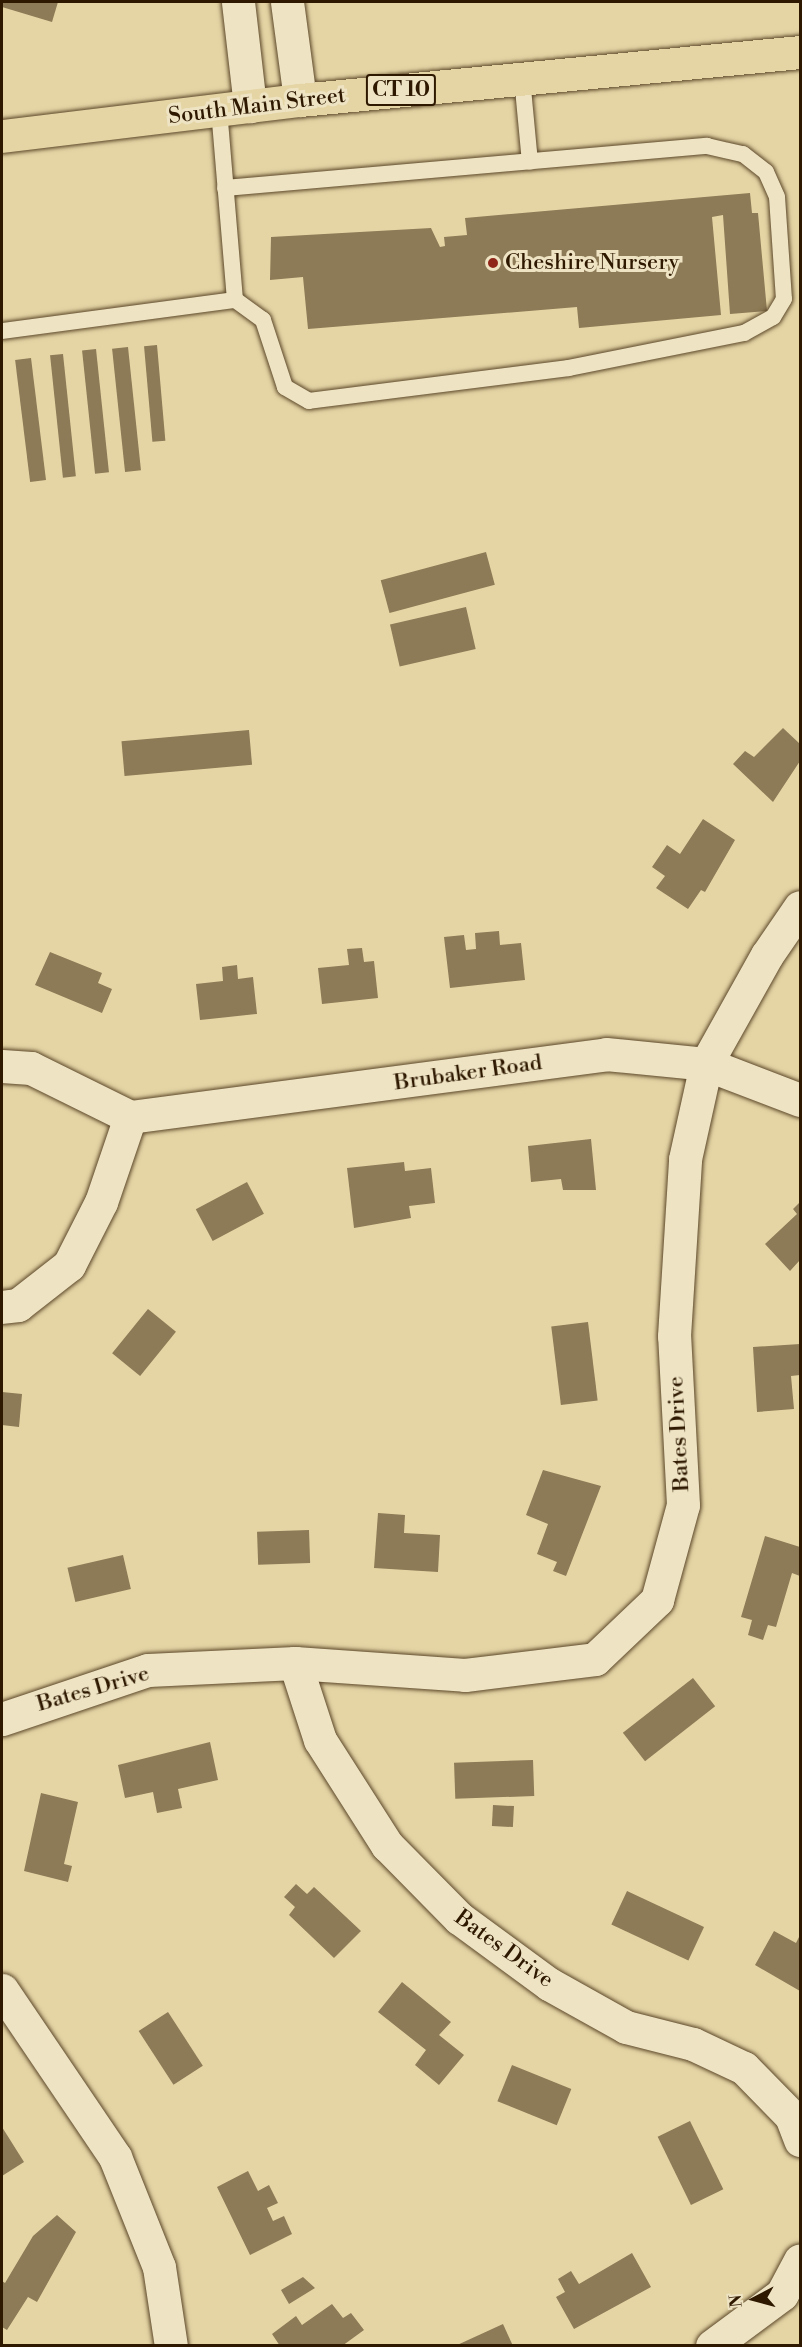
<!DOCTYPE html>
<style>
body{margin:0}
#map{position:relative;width:802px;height:2347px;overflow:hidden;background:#e5d5a5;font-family:"Libre Bodoni",serif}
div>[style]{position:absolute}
.building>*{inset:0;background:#8d7a56;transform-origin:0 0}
.roads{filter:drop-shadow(0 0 2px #5c4729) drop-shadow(0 0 2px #5c4729)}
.lane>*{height:16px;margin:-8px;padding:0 8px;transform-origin:8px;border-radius:8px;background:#eee4c4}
.street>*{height:33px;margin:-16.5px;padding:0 16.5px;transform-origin:16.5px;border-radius:16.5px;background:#eee4c4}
.highway>*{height:33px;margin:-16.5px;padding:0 16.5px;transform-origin:16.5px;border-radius:16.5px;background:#e5d5a5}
.dots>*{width:16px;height:16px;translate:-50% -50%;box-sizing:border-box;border:3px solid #eee4c4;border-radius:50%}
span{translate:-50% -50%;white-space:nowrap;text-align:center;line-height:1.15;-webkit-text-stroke:6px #eee4c4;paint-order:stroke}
.shield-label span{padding:2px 4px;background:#eee4c4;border:2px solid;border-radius:4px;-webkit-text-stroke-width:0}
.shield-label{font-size:21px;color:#2e1800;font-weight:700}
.street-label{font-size:22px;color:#2e1800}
.poi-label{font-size:22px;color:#2e1800}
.left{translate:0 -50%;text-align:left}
.frame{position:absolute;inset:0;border:3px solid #2e1800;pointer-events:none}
.north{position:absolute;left:724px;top:2269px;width:60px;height:60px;-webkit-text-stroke:4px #eee4c4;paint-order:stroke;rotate:264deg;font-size:16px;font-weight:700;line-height:24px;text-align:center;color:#2e1800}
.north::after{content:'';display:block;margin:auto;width:21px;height:27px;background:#2e1800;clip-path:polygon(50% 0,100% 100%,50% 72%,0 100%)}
</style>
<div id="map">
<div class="building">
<i style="clip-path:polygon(2px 2px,58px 2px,52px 22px,2px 7px)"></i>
<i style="clip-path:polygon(750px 193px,752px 213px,758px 213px,767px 311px,730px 314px,723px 215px,712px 217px,721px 315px,579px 328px,577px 307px,308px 329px,303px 277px,270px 280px,271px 237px,431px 228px,440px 247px,445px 246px,444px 237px,467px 235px,465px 218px)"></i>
<i style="left:157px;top:345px;width:96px;height:13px;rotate:85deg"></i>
<i style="left:128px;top:347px;width:124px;height:16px;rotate:84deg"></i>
<i style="left:96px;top:349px;width:124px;height:14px;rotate:84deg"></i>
<i style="left:63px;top:354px;width:123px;height:13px;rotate:84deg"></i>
<i style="left:31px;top:358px;width:123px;height:16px;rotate:83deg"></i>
<i style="left:486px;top:552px;width:34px;height:109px;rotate:75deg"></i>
<i style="left:466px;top:607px;width:43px;height:78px;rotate:77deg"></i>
<i style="clip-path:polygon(783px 728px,800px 744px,800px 761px,773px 802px,733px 764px,745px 751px,754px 757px)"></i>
<i style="left:249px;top:730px;width:35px;height:128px;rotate:85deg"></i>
<i style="clip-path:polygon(703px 819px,735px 840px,705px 892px,701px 890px,688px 909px,656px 888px,665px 876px,652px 867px,667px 845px,680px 854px)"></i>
<i style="clip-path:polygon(499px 931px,500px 945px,521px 943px,525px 980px,450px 988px,444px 937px,464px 935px,466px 950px,476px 949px,475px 933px)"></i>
<i style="clip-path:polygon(362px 948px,364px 962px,374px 961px,378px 998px,322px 1004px,318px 968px,349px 965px,347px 949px)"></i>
<i style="clip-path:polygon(50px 952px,102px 973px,98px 983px,112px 989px,102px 1013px,35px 985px)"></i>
<i style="clip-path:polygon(237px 965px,238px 979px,253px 977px,257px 1014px,200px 1020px,196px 984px,223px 981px,222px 967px)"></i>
<i style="clip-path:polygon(591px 1139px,596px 1190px,563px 1190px,561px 1179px,531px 1182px,528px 1146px)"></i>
<i style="clip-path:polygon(404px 1162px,405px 1171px,431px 1168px,435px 1203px,409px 1206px,411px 1218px,354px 1228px,347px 1168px)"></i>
<i style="left:247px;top:1182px;width:36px;height:58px;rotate:62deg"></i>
<i style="clip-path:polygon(800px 1202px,800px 1260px,790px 1271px,765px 1244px,797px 1214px,793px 1209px)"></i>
<i style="left:148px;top:1309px;width:36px;height:57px;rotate:39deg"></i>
<i style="left:588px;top:1322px;width:79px;height:37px;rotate:83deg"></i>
<i style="clip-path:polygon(800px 1344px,800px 1375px,791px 1376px,794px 1409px,757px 1412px,753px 1347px)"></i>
<i style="clip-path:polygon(2px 1392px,22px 1394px,19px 1427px,2px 1425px)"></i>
<i style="clip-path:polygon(543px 1470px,601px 1486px,566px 1576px,553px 1571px,557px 1562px,537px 1554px,548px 1524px,526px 1515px)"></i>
<i style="clip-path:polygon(378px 1513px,405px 1515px,404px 1533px,440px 1535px,438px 1572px,374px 1568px)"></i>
<i style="left:309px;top:1530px;width:33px;height:52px;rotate:88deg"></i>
<i style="clip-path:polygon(765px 1536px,800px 1547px,800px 1576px,792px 1573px,776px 1627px,768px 1625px,763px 1640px,748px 1635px,752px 1620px,741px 1617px)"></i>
<i style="left:123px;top:1555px;width:35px;height:57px;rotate:77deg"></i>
<i style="left:693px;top:1678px;width:36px;height:89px;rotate:52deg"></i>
<i style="clip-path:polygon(210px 1742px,218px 1780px,178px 1789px,182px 1808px,157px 1813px,153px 1792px,125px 1798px,118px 1765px)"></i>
<i style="left:533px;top:1760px;width:36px;height:79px;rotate:88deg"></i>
<i style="clip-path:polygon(41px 1793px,78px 1802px,64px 1864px,72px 1866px,68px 1882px,24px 1871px)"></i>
<i style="left:493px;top:1805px;width:21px;height:21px;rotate:3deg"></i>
<i style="clip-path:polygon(296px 1884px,307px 1894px,314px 1887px,361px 1931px,334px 1958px,289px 1915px,295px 1907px,284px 1897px)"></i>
<i style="left:627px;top:1891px;width:85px;height:37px;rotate:25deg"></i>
<i style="clip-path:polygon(774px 1931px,796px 1943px,800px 1935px,800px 1991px,755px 1965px)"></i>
<i style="clip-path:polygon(402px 1982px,451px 2022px,439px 2035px,464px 2055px,439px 2085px,415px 2065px,426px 2050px,378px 2012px)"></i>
<i style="left:168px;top:2012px;width:64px;height:35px;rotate:57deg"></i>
<i style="left:512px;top:2065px;width:64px;height:39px;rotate:22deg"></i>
<i style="left:690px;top:2121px;width:76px;height:36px;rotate:64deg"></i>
<i style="clip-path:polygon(2px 2127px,24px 2162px,2px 2176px)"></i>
<i style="clip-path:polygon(248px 2171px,258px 2191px,269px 2185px,278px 2203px,267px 2208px,273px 2221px,284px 2216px,292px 2234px,250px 2255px,217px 2187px)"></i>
<i style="clip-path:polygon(57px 2215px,76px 2232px,37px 2302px,28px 2297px,7px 2330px,2px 2327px,2px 2281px,5px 2283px,33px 2236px)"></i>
<i style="clip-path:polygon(632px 2253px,651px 2287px,574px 2329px,556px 2297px,565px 2292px,558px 2279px,571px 2271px,579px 2284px)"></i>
<i style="clip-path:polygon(303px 2277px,315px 2288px,289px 2304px,281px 2290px)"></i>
<i style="clip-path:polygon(332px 2304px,343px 2318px,351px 2313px,364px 2330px,342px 2346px,280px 2346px,272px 2334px,296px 2316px,302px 2325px)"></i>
<i style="clip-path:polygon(503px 2324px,513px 2346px,455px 2346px)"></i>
</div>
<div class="roads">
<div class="lane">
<i style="left:522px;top:78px;width:84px;rotate:84.6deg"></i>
<i style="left:225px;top:188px;width:484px;rotate:-5deg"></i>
<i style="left:707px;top:146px;width:37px;rotate:13deg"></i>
<i style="left:743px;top:154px;width:29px;rotate:38deg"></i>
<i style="left:766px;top:172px;width:27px;rotate:66deg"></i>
<i style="left:777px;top:197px;width:102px;rotate:86.1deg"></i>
<i style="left:784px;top:299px;width:21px;rotate:121deg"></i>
<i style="left:773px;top:317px;width:33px;rotate:151deg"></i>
<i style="left:744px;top:333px;width:178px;rotate:168.7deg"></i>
<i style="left:569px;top:368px;width:262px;rotate:172.8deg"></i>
<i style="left:309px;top:401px;width:28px;rotate:-150deg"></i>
<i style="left:285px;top:387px;width:71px;rotate:-108.2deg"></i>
<i style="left:263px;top:320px;width:34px;rotate:-144deg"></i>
<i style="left:2px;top:331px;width:235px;rotate:-7.6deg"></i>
<i style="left:235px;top:300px;width:191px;rotate:-94.8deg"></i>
</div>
<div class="street">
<i style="left:238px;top:2px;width:105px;rotate:83.4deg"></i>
<i style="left:287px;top:2px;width:99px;rotate:82.4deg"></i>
<i style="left:2px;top:1066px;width:29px;rotate:4deg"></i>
<i style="left:31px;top:1068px;width:110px;rotate:26.3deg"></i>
<i style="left:130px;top:1117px;width:90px;rotate:108.8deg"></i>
<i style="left:101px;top:1202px;width:71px;rotate:116.9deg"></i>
<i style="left:69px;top:1265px;width:65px;rotate:141.9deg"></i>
<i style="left:18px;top:1305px;width:16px;rotate:173deg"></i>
<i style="left:130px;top:1117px;width:480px;rotate:-7.5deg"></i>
<i style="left:606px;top:1054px;width:100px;rotate:5.7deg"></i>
<i style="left:706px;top:1064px;width:101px;rotate:21deg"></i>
<i style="left:295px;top:1663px;width:81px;rotate:72deg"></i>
<i style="left:320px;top:1740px;width:125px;rotate:57.5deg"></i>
<i style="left:387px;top:1845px;width:103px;rotate:45.4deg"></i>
<i style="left:459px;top:1918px;width:112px;rotate:36.3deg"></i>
<i style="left:549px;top:1984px;width:88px;rotate:29.2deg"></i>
<i style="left:626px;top:2027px;width:69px;rotate:14.2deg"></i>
<i style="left:693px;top:2044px;width:56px;rotate:25.2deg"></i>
<i style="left:744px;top:2068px;width:67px;rotate:45.6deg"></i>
<i style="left:791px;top:2116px;width:26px;rotate:69deg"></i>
<i style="left:2px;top:1719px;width:154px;rotate:-18.6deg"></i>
<i style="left:148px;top:1670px;width:147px;rotate:-2.7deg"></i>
<i style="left:295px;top:1663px;width:170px;rotate:4deg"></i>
<i style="left:465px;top:1675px;width:131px;rotate:-7deg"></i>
<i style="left:595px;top:1659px;width:86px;rotate:-43.6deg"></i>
<i style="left:657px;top:1600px;width:98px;rotate:-74.7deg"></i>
<i style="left:683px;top:1505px;width:169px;rotate:-93deg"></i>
<i style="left:674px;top:1336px;width:177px;rotate:-86.4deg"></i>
<i style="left:685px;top:1159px;width:97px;rotate:-77.5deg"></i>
<i style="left:706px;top:1064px;width:125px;rotate:-60.8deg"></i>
<i style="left:767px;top:955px;width:58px;rotate:-55.5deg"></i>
<i style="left:2px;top:1990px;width:202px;rotate:55.9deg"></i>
<i style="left:115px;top:2157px;width:118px;rotate:68.2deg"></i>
<i style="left:159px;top:2267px;width:80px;rotate:81.4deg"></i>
<i style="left:712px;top:2346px;width:87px;rotate:-36.6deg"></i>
<i style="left:782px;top:2294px;width:38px;rotate:-62deg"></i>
</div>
<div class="highway">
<i style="left:2px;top:136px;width:300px;rotate:-6.9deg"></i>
<i style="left:300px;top:100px;width:502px;rotate:-5.48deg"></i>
</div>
</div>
<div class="dots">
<i style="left:493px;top:263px;background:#8f2418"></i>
</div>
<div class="shield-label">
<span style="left:401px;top:90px">CT 10</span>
</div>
<div class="street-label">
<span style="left:257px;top:106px;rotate:-7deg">South Main Street</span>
<span style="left:468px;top:1073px;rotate:-8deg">Brubaker Road</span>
<span style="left:679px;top:1434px;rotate:-93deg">Bates Drive</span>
<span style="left:93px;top:1689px;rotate:-16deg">Bates Drive</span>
<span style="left:504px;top:1949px;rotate:36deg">Bates Drive</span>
</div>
<div class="poi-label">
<span class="left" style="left:505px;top:263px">Cheshire Nursery</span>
</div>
<div class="frame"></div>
<div class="north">N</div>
</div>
